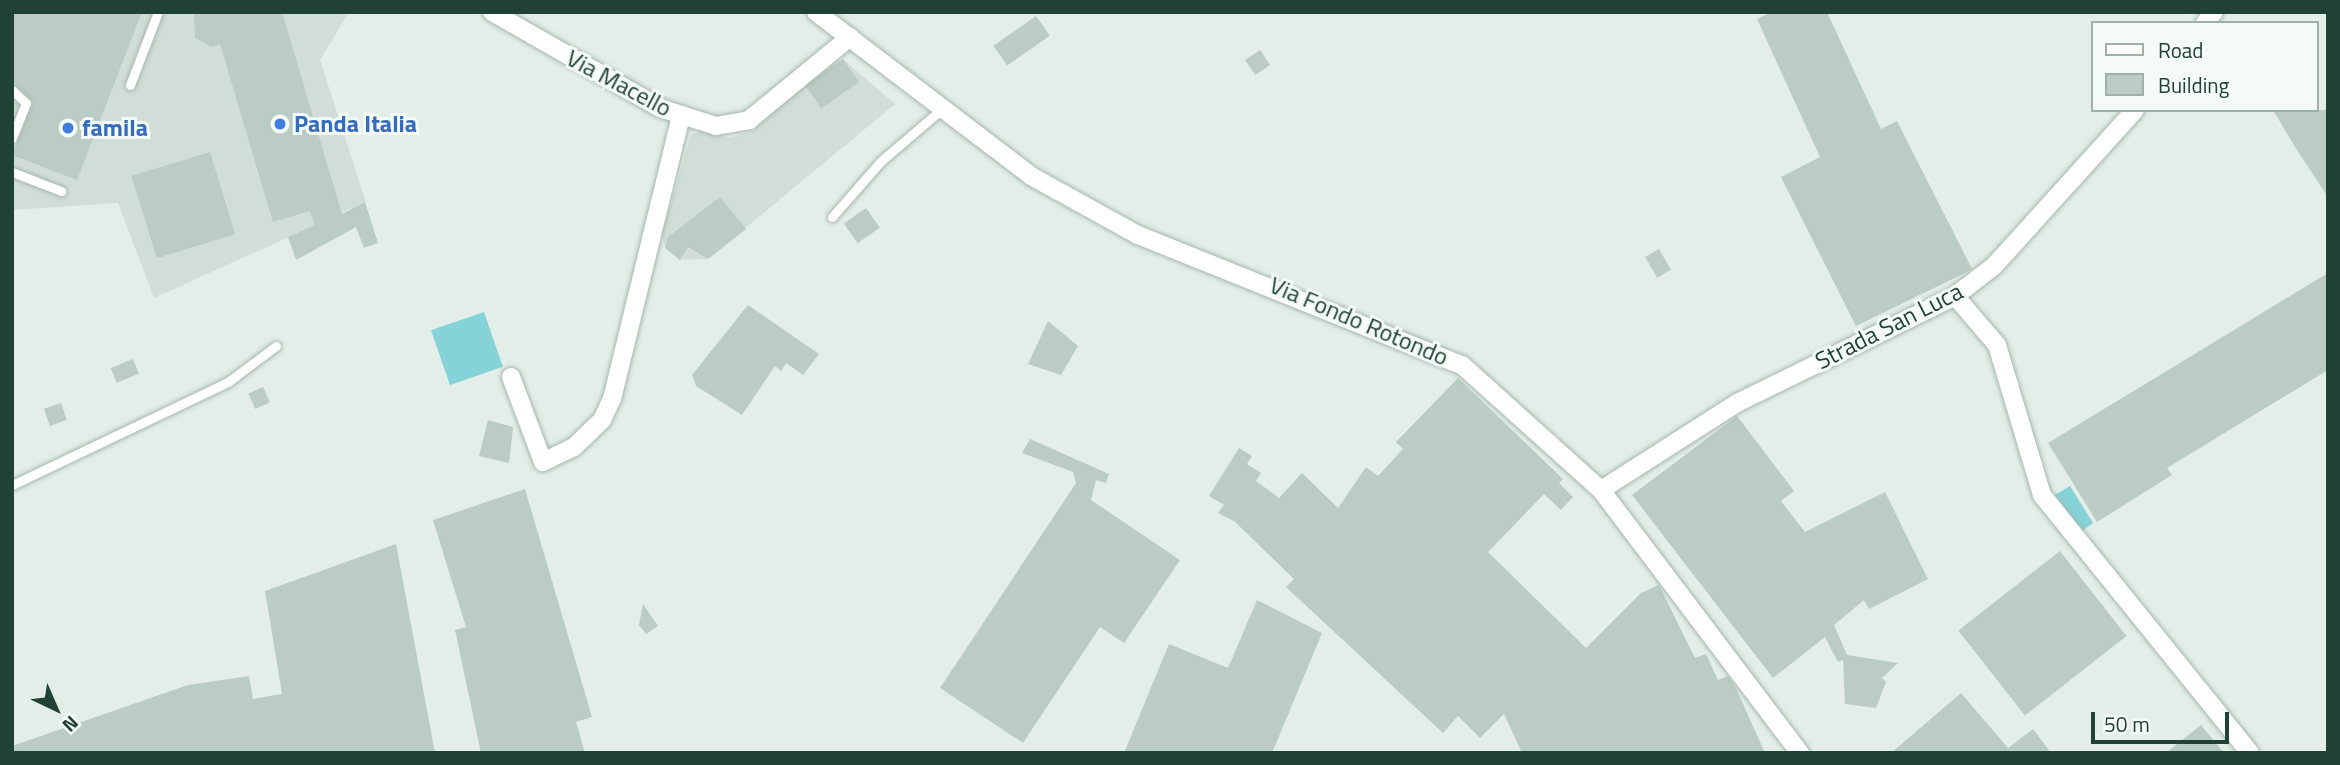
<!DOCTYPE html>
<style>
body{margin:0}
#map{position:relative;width:2340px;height:765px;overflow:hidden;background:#e3eee8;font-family:"Titillium Web",sans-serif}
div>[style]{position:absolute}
.built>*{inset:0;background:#d1ded7}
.water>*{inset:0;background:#85d2d8;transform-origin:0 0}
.building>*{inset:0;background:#baccc4;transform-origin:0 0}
.roads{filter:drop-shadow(0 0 2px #a5b7af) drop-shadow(0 0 2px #a5b7af)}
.lane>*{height:9px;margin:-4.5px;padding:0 4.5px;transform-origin:4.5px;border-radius:4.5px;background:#fff}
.street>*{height:18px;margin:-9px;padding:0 9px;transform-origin:9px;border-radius:9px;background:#fff}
.dots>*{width:19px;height:19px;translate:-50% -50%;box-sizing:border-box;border:4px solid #f4faf6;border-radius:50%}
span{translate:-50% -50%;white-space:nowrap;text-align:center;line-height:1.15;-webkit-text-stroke:6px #f4faf6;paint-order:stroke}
.street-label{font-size:24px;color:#204136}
.shop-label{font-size:24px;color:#366cbe;font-weight:700}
.left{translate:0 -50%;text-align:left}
.frame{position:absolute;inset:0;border:14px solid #204136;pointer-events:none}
.legend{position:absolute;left:2091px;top:21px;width:228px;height:91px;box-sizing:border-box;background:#f4faf6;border:2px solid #9fb0a9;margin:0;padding:9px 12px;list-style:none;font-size:21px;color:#204136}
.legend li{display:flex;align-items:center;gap:14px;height:35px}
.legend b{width:35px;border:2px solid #9fb0a9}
.north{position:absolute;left:21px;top:674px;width:70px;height:70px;-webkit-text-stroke:5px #f4faf6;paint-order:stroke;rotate:136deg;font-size:19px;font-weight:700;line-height:28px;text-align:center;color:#204136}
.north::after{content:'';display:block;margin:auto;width:24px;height:32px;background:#204136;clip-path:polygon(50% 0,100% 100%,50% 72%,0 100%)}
.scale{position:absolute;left:2091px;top:712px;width:138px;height:32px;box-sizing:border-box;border:4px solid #204136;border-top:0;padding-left:9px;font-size:21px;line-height:24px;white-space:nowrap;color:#204136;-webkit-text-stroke:5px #f4faf6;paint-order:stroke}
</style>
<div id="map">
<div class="built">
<i style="clip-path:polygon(12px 12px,349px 12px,320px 60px,366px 202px,154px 298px,118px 203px,12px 210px)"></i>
<i style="clip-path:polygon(843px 59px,895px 104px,708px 259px,680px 260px,665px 248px,662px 234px,691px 135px,701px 130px,729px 138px,753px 131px,804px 83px)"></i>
</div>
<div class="water">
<i style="left:484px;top:312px;width:58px;height:56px;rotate:71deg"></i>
<i style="clip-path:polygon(2070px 486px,2093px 523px,2082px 531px,2055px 495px)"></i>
</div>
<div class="building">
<i style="clip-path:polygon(12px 12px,142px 12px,77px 180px,12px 155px,33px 102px,12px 81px)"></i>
<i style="clip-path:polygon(194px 12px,282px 12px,342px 214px,365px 202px,378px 243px,364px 248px,356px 227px,296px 260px,288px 237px,315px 225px,310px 211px,273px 222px,220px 44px,212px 47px,195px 38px)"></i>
<i style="clip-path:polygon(1772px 12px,1827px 12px,1881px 129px,1897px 121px,1972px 269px,1967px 272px,1856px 326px,1781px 177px,1820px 157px,1757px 19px)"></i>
<i style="left:1036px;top:16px;width:24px;height:52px;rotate:55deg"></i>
<i style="left:1260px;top:50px;width:18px;height:18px;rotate:56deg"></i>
<i style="left:843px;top:59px;width:28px;height:46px;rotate:55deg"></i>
<i style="clip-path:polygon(2273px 110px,2328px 110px,2328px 197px,2295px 147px)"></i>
<i style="left:210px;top:152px;width:86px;height:82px;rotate:73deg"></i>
<i style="clip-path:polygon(720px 197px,746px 229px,708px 259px,688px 247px,680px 260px,665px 248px,668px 237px)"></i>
<i style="left:866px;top:208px;width:24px;height:27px;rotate:55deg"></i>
<i style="left:1659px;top:249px;width:24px;height:16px;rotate:60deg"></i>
<i style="clip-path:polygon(2328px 273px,2328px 370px,2167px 468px,2172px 475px,2097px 522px,2048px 443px)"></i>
<i style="clip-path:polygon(748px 305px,819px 354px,803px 375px,786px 363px,781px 371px,775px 366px,742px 415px,696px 386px,692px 375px)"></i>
<i style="clip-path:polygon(1048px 321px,1078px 346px,1061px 375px,1028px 364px)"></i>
<i style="left:133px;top:359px;width:16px;height:24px;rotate:68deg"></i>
<i style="clip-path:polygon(1458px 378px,1563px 479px,1559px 483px,1573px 497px,1561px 510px,1544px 494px,1488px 552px,1586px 648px,1641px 593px,1659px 585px,1695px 658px,1706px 654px,1718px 680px,1728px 676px,1735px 686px,1765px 753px,1522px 753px,1504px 714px,1480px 738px,1458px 716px,1443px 733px,1286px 587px,1294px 579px,1234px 521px,1218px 513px,1224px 505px,1209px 496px,1239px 448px,1252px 456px,1247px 464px,1261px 473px,1256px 481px,1279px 498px,1302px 473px,1338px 508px,1366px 467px,1378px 476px,1403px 449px,1396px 442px)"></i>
<i style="left:263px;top:387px;width:17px;height:16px;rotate:66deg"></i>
<i style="left:61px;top:403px;width:18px;height:18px;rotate:71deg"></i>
<i style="clip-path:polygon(1737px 416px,1794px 491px,1781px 501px,1805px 532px,1885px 492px,1928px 579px,1869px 609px,1864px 600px,1834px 625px,1847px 655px,1898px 663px,1882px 678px,1886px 682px,1876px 708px,1845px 704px,1843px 660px,1838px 662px,1825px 637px,1773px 678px,1632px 495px)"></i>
<i style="clip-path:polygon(488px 420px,513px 427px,509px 463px,479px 456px)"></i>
<i style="clip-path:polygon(1030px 439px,1109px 474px,1106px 483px,1096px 480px,1091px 500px,1180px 560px,1124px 643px,1100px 627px,1023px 743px,940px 688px,1076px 483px,1073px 472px,1022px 453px)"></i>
<i style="clip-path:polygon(525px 489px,592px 717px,576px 722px,585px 753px,481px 753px,455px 630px,466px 627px,433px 520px)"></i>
<i style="clip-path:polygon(396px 544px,435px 753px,12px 753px,12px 746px,188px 685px,249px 676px,253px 699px,282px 694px,265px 591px)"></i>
<i style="left:2060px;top:551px;width:108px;height:129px;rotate:52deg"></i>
<i style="clip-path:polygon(1257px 600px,1322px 633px,1272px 753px,1124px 753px,1169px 644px,1228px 668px)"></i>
<i style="clip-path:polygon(643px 604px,658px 626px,646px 634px,639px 625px)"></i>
<i style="clip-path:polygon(1961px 693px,2008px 748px,2033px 729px,2051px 753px,1891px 753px)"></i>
<i style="clip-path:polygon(2201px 725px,2224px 753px,2166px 753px)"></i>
</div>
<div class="roads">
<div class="lane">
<i style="left:130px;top:85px;width:78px;rotate:-69deg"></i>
<i style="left:12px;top:90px;width:19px;rotate:43deg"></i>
<i style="left:26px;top:103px;width:38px;rotate:112deg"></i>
<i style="left:12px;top:172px;width:53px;rotate:21.2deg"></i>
<i style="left:832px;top:217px;width:74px;rotate:-48.8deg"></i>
<i style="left:881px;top:161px;width:82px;rotate:-40.5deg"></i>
<i style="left:12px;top:485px;width:239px;rotate:-25.5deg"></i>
<i style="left:228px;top:382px;width:60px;rotate:-36.9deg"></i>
</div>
<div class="street">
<i style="left:492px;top:12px;width:193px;rotate:29.7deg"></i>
<i style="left:660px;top:108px;width:59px;rotate:17.8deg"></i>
<i style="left:716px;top:126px;width:34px;rotate:-10deg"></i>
<i style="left:749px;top:120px;width:131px;rotate:-39.4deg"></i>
<i style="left:816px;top:12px;width:270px;rotate:37.3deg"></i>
<i style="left:1031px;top:176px;width:122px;rotate:28.9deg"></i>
<i style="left:1138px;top:235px;width:349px;rotate:21.9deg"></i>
<i style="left:1462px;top:365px;width:187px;rotate:42deg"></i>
<i style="left:1601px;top:490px;width:330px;rotate:52.9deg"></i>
<i style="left:2205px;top:23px;width:14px;rotate:-51deg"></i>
<i style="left:1955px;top:296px;width:65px;rotate:49.4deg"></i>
<i style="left:1997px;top:345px;width:157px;rotate:73.3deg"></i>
<i style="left:2042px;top:495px;width:331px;rotate:51.1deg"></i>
<i style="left:511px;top:377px;width:91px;rotate:69.4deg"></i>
<i style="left:543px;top:462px;width:34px;rotate:-26deg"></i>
<i style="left:574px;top:447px;width:39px;rotate:-44deg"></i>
<i style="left:602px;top:420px;width:23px;rotate:-65deg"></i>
<i style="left:612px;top:399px;width:291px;rotate:-76.3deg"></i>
<i style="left:1601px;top:490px;width:161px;rotate:-32.6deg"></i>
<i style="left:1737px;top:403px;width:243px;rotate:-26.1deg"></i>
<i style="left:1955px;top:296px;width:49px;rotate:-37.6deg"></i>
<i style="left:1994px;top:266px;width:210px;rotate:-47.9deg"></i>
</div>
</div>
<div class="dots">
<i style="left:280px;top:124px;background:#3f7fe0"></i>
<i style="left:68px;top:128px;background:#3f7fe0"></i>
</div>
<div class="street-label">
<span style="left:619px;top:83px;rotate:28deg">Via Macello</span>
<span style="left:1359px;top:321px;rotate:23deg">Via Fondo Rotondo</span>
<span style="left:1889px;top:326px;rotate:-27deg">Strada San Luca</span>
</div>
<div class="shop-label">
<span class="left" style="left:294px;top:124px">Panda Italia</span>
<span class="left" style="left:82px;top:128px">famila</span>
</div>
<div class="frame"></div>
<ul class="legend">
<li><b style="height:9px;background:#fff"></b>Road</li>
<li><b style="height:19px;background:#baccc4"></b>Building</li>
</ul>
<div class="north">N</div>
<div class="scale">50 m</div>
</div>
